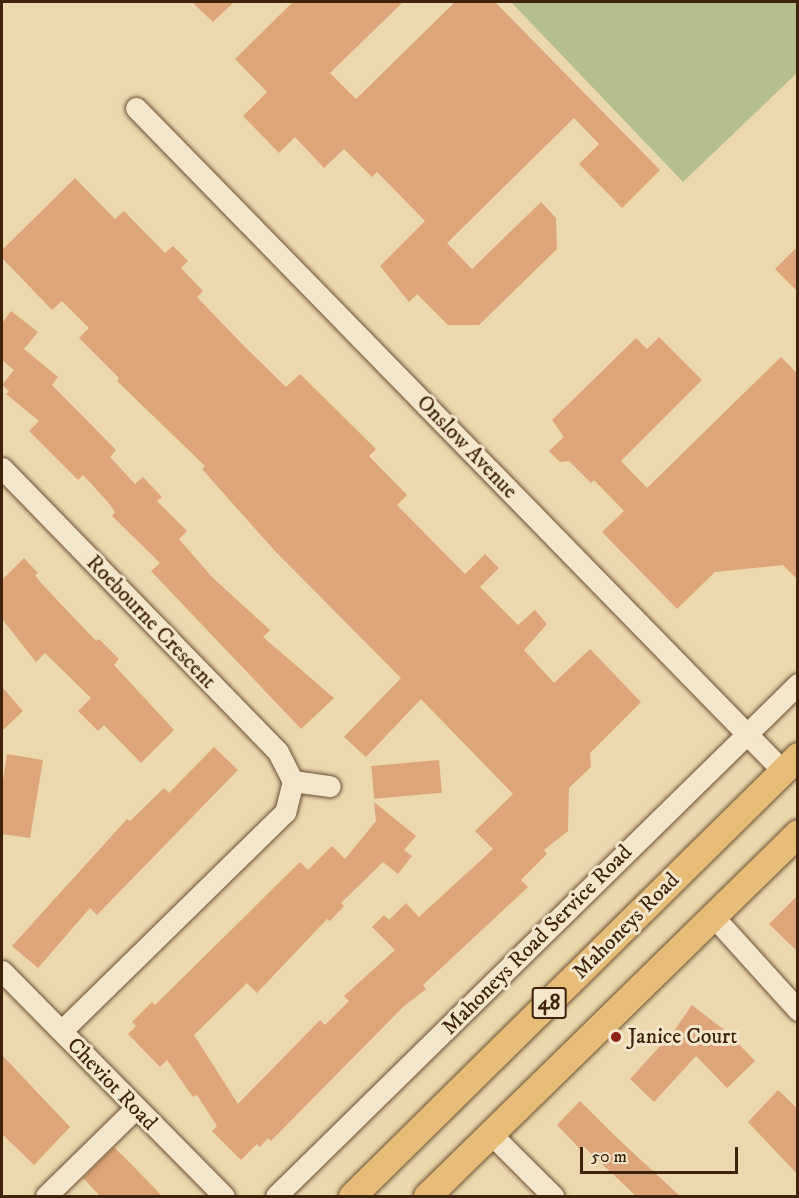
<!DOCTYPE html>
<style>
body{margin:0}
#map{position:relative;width:799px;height:1198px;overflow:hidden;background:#ecd8ad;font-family:"IM FELL DW Pica",serif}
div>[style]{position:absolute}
.green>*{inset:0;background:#b5bf8c}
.building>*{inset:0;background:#dea47a;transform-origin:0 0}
.roads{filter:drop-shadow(0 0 2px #6a5034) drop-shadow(0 0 2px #6a5034)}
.minor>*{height:21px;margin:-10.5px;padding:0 10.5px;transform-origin:10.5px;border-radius:10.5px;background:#f3e6ca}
.major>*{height:27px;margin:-13.5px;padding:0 13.5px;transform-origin:13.5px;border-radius:13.5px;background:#e6bc76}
.dots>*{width:16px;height:16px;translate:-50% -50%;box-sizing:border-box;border:3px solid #f3e6ca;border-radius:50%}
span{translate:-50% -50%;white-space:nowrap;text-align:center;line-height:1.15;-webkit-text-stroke:6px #f3e6ca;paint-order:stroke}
.shield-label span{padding:2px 4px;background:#f3e6ca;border:2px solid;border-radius:4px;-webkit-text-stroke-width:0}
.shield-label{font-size:21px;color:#3f220c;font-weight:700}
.street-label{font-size:22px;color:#3f220c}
.poi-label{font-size:22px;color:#3f220c}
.left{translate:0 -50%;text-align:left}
.frame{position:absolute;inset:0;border:3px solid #3f220c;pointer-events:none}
.scale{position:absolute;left:580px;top:1147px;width:158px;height:27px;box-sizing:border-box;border:3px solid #3f220c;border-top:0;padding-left:8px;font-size:18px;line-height:21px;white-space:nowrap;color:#3f220c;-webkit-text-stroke:4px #f3e6ca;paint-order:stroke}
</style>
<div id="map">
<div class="green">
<i style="clip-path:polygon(511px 2px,797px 2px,797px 73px,683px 182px)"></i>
</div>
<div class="building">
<i style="clip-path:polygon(192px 2px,234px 2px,213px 22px)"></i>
<i style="clip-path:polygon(293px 2px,403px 2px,330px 73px,356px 99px,455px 2px,495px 2px,660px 170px,622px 208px,579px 164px,599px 144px,574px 118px,447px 243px,472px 269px,541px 202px,556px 218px,557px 249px,479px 325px,448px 325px,417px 294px,409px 302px,380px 266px,425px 221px,377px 172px,372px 177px,344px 149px,324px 168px,295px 137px,279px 153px,243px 116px,267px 92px,235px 59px)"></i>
<i style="clip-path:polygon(75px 178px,115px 219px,124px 211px,165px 253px,173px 246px,188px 261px,181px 268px,203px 291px,197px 297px,242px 344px,286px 387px,300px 374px,376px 449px,369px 456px,407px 495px,397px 505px,465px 574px,485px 554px,499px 568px,480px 587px,518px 625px,535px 610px,547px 624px,524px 650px,554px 683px,590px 649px,641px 702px,590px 753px,591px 767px,569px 788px,568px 831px,544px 850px,547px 854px,521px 880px,528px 887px,423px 985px,426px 989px,403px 1007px,271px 1141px,268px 1138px,260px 1147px,257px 1144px,241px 1160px,212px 1131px,217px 1126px,197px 1095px,193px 1097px,167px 1060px,160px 1067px,128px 1034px,136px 1026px,132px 1022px,152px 1002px,155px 1005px,300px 862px,308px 870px,332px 846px,345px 859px,376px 821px,374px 802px,416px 836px,404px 850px,412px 856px,398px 874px,383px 862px,341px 903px,344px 906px,330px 921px,327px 919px,257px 993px,247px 983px,194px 1035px,238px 1104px,320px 1020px,325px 1025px,349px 1001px,344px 996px,395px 950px,372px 927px,384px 915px,389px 920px,406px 903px,419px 917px,493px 849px,475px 831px,513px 794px,421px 699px,366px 757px,344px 737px,401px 678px,275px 551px,202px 469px,205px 466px,117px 381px,119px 378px,79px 338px,89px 328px,62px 301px,52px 310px,2px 258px,2px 250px)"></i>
<i style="clip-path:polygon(798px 246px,798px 292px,775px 269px)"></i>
<i style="clip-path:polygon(11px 311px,38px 332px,24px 349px,58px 377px,52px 385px,116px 450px,110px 457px,135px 484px,143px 477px,162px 497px,157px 501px,187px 531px,179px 539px,212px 577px,270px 630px,263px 637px,334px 698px,301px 729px,151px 571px,160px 563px,112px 516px,115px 512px,107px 501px,83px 475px,78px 480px,29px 431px,39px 421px,6px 394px,9px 391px,2px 385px,14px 370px,2px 360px,2px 323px)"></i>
<i style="clip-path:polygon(659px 337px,702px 380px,621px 461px,647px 488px,781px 357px,798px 374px,798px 580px,783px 565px,715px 572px,677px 609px,602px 532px,624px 511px,594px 480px,591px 483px,569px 461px,560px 462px,549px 451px,564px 437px,552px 420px,636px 338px,647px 349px)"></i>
<i style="clip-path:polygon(24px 558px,38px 573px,35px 575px,42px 584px,96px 641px,99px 639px,119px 659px,114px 665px,174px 730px,141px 763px,104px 725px,98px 731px,78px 711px,91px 698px,45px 653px,36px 662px,2px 619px,2px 580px)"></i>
<i style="clip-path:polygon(2px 687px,23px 711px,2px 731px)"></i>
<i style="clip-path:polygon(214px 747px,238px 770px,97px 915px,90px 908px,38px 968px,12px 946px,127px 819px,130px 821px,164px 788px,169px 793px)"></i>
<i style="clip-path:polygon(7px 754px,43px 760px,30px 838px,2px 834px,2px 786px)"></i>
<i style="left:439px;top:760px;width:33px;height:68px;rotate:85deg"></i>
<i style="clip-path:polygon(798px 895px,798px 952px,769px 924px)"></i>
<i style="clip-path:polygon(692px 1005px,728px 1033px,755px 1061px,727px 1088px,696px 1056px,654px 1102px,630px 1079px,673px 1032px)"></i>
<i style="clip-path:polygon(2px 1055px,70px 1127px,34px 1165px,2px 1134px)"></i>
<i style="clip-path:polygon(778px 1090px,798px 1109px,798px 1175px,748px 1122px)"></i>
<i style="clip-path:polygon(580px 1101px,616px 1137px,681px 1197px,637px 1197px,583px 1146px,580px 1149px,557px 1125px)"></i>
<i style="clip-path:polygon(114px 1147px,135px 1168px,163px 1197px,101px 1197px,83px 1178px)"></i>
</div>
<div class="roads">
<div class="minor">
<i style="left:136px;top:108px;width:926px;rotate:45.7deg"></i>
<i style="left:2px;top:468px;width:396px;rotate:45.8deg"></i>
<i style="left:278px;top:752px;width:33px;rotate:63deg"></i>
<i style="left:293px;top:781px;width:32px;rotate:104deg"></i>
<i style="left:285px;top:812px;width:313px;rotate:135.6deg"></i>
<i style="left:293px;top:781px;width:37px;rotate:8deg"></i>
<i style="left:713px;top:916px;width:127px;rotate:47.9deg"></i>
<i style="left:2px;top:971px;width:316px;rotate:45.4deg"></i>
<i style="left:491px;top:1134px;width:88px;rotate:45deg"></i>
<i style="left:46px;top:1196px;width:126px;rotate:-44.4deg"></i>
<i style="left:276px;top:1196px;width:731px;rotate:-44.45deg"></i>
</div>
<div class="major">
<i style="left:352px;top:1196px;width:627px;rotate:-44.61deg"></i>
<i style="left:427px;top:1196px;width:519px;rotate:-44.38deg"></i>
</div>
</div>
<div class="dots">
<i style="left:616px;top:1037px;background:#8f2418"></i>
</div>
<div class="shield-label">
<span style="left:549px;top:1003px">48</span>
</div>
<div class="street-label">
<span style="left:467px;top:447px;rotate:46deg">Onslow Avenue</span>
<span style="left:151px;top:622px;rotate:46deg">Roebourne Crescent</span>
<span style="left:626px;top:926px;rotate:-45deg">Mahoneys Road</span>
<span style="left:537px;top:940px;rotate:-45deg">Mahoneys Road Service Road</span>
<span style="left:112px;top:1084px;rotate:46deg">Cheviot Road</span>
</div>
<div class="poi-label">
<span class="left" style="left:628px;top:1037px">Janice Court</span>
</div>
<div class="frame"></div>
<div class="scale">50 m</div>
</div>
